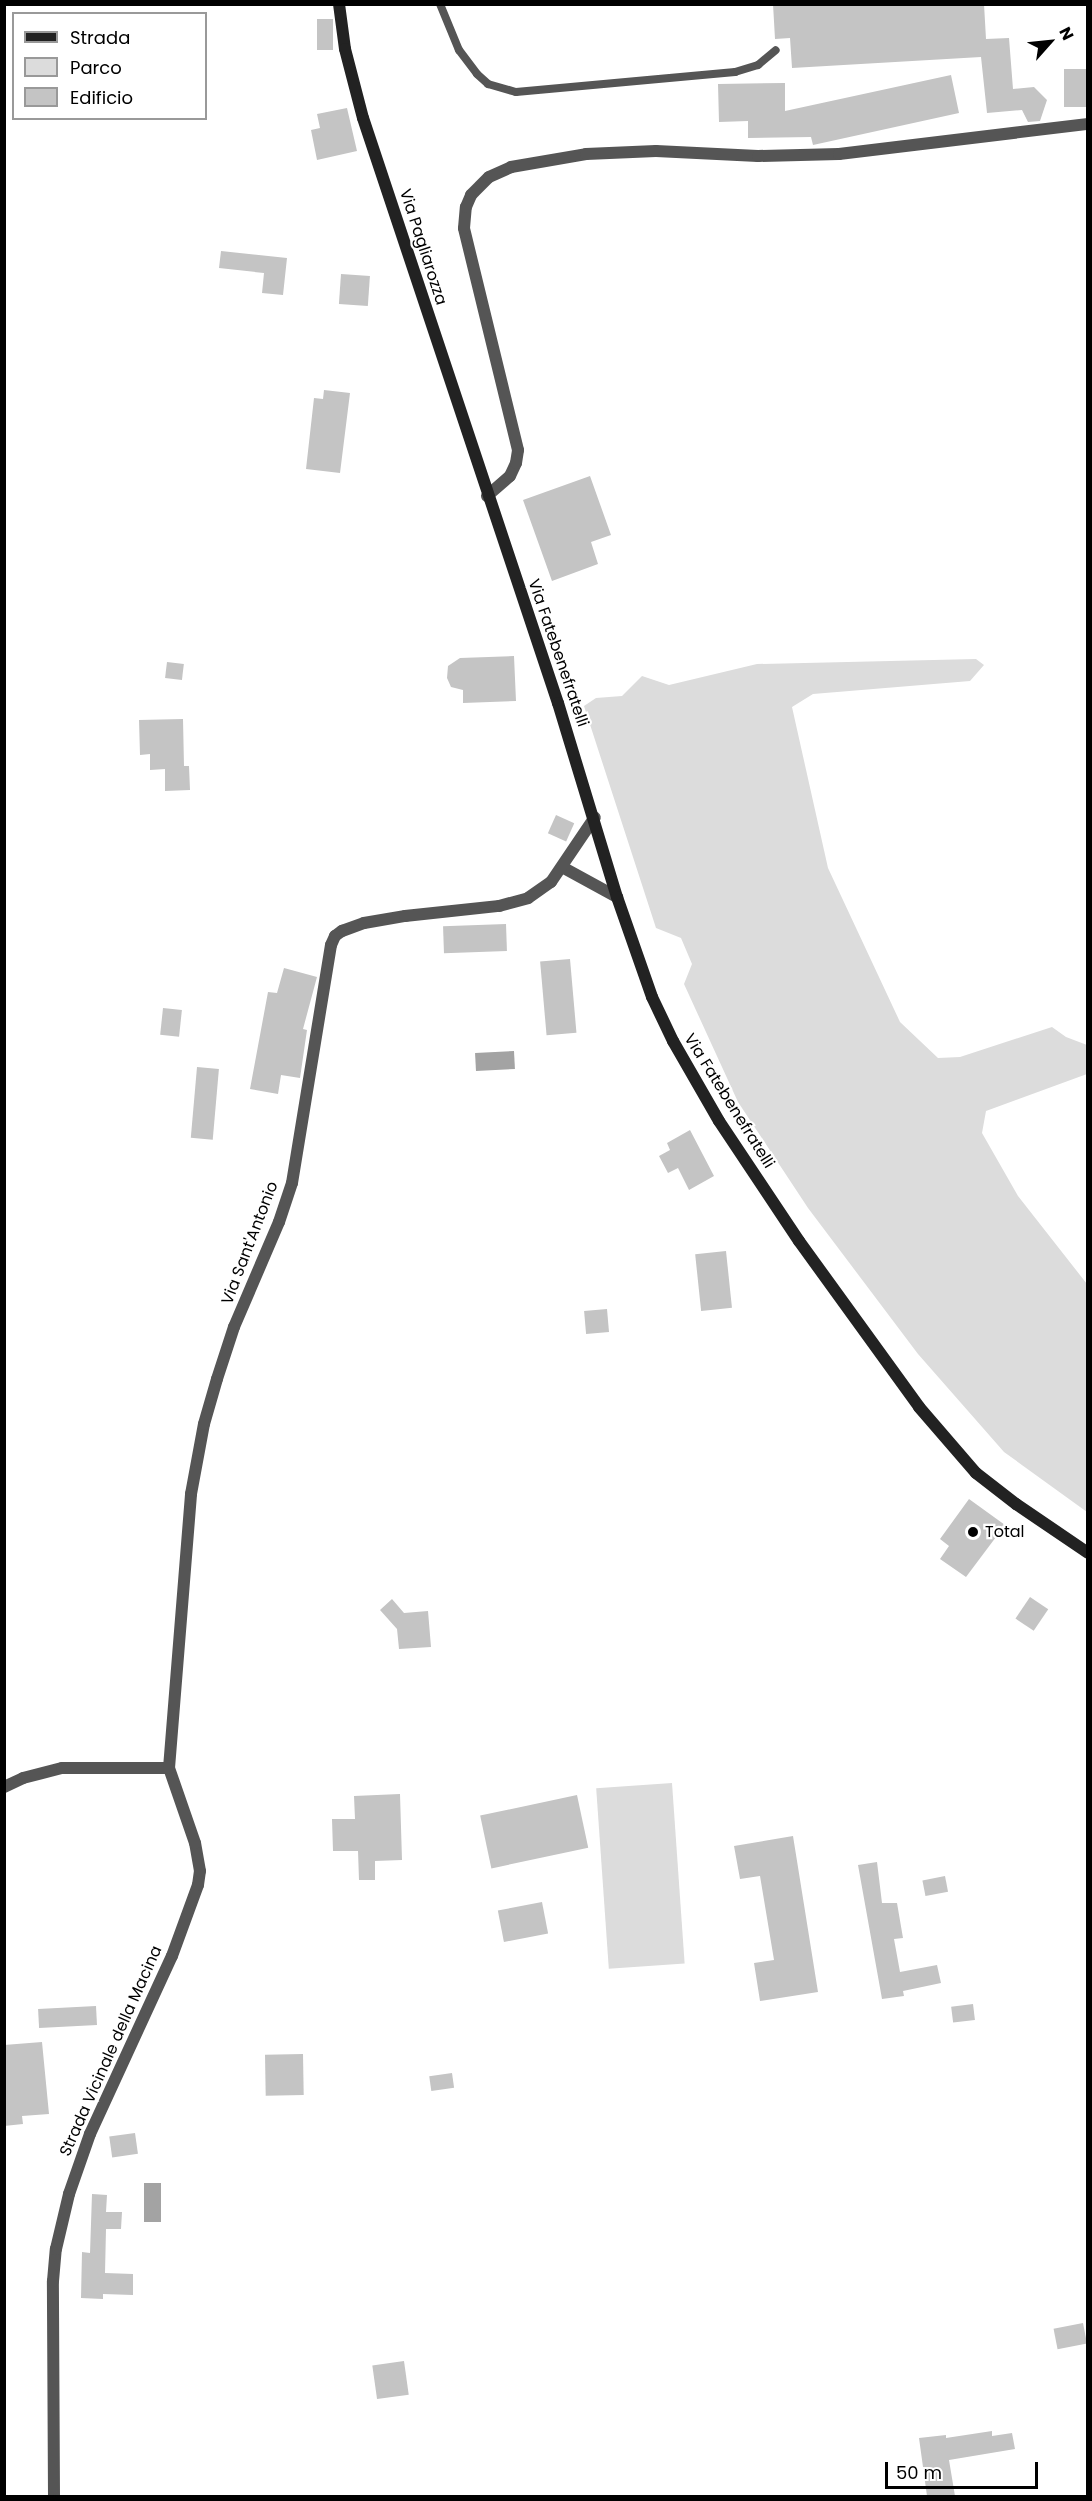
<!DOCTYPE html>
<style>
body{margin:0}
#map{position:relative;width:1092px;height:2501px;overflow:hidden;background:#fff;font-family:Poppins,sans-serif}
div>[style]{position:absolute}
.green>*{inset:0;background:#dcdcdc;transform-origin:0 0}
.water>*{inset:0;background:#a3a3a3;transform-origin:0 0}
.building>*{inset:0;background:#c4c4c4;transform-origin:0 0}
.lane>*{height:8px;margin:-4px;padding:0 4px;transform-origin:4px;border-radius:4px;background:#555}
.street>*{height:12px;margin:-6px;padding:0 6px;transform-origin:6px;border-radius:6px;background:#555}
.secondary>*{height:12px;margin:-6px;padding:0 6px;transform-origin:6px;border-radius:6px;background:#222}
.dots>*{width:16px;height:16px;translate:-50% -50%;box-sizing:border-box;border:3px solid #fff;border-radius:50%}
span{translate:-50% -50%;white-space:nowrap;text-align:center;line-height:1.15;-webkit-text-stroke:4.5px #fff;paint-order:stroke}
.street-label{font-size:16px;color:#000}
.poi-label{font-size:16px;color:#000}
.left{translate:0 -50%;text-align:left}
.frame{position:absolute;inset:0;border:6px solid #000;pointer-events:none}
.legend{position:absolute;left:12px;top:12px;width:195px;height:108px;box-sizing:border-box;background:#fff;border:2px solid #999;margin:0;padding:8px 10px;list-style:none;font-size:18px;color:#000}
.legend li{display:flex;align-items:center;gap:12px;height:30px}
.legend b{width:30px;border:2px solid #999}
.north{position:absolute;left:1020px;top:12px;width:60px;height:60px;-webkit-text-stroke:4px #fff;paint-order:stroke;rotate:63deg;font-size:16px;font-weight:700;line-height:24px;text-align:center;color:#000}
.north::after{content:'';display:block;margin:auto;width:21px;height:27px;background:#000;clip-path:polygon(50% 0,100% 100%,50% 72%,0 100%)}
.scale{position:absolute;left:885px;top:2462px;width:153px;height:27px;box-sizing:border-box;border:3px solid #000;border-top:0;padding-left:8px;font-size:18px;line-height:21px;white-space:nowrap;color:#000;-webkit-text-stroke:4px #fff;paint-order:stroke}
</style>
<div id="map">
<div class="green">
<i style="clip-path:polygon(976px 659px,984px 665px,970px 681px,813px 694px,792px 707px,828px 868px,900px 1022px,938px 1058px,960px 1057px,1052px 1027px,1066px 1037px,1087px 1045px,1087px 1074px,986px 1111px,982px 1133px,1018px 1196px,1087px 1284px,1087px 1512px,1004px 1452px,918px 1354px,808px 1208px,738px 1102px,684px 984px,692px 964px,681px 938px,656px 928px,584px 706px,596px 698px,622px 696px,642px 676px,669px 685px,757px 664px)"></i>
<i style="left:672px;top:1783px;width:181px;height:76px;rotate:86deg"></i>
</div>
<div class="water">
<i style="left:514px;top:1051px;width:18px;height:39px;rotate:87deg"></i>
<i style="left:144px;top:2183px;width:17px;height:39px"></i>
</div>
<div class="building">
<i style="clip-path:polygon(773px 4px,984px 4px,986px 39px,1009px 38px,1013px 89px,1034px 87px,1047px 100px,1040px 121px,1028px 122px,1022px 110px,987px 113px,981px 57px,792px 68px,790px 38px,775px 39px)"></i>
<i style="left:317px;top:19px;width:16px;height:31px"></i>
<i style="left:1064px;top:69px;width:24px;height:38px"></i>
<i style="clip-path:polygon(951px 75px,959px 113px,813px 145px,811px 137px,748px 138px,748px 121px,719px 122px,718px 84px,785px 83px,785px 111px)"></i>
<i style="clip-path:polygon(347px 108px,357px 151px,317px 160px,311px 130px,320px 128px,317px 114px)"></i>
<i style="clip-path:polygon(221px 251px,287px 258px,283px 295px,262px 293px,264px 273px,219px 268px)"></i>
<i style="left:341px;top:274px;width:29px;height:30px;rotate:4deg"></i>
<i style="clip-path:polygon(324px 390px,350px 393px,340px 473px,306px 469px,314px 398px,323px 399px)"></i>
<i style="clip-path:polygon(590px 476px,611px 535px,591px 542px,598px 564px,552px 581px,523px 500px)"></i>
<i style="clip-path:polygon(514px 656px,516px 701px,463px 703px,463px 690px,451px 687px,447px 678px,448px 666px,460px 658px)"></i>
<i style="left:167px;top:662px;width:17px;height:16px;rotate:7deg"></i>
<i style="clip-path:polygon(183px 719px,184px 766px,189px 766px,190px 790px,165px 791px,165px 769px,150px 770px,150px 754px,140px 755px,139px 720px)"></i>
<i style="left:556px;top:815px;width:20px;height:20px;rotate:24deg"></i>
<i style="left:506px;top:924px;width:27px;height:63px;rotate:88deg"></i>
<i style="left:570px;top:959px;width:74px;height:30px;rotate:85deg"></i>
<i style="clip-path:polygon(284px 968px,317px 977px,303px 1029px,307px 1030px,300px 1078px,281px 1075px,278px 1094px,250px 1089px,268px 992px,277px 993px)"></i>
<i style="left:163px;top:1008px;width:19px;height:27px;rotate:6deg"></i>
<i style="left:197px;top:1067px;width:22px;height:71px;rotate:5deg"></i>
<i style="clip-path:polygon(690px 1130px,714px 1176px,689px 1190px,678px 1168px,668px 1173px,659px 1156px,670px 1150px,667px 1143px)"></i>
<i style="left:726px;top:1251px;width:57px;height:31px;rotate:84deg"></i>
<i style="left:607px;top:1309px;width:23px;height:23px;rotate:85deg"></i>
<i style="clip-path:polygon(969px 1499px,1005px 1525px,966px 1577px,940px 1559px,949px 1546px,940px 1539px)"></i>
<i style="left:1030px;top:1597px;width:22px;height:26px;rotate:34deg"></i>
<i style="clip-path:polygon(392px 1599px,404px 1613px,428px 1611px,431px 1647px,399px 1649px,397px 1629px,380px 1610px)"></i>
<i style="clip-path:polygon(400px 1794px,402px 1860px,375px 1861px,375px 1880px,359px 1880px,358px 1851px,333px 1851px,332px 1819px,355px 1819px,354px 1796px)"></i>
<i style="left:577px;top:1795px;width:54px;height:99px;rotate:78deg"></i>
<i style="clip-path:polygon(793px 1836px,818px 1992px,760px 2001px,754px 1963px,774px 1960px,760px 1876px,740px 1879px,734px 1846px)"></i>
<i style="clip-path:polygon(877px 1862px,882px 1903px,897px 1903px,903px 1938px,894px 1939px,900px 1972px,937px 1965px,941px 1983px,903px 1991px,904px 1996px,882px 1999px,858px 1865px)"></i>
<i style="left:945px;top:1876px;width:16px;height:23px;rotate:79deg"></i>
<i style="left:542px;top:1902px;width:32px;height:45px;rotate:79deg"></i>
<i style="left:973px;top:2004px;width:16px;height:22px;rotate:83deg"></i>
<i style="left:96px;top:2006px;width:19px;height:58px;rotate:87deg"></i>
<i style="clip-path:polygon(42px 2042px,49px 2114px,22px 2116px,23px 2124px,4px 2126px,4px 2045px)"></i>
<i style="left:303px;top:2054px;width:41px;height:38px;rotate:89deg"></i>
<i style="left:452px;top:2073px;width:15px;height:23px;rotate:82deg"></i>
<i style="left:135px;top:2133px;width:21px;height:26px;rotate:82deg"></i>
<i style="clip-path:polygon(92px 2194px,107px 2195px,106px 2212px,122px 2212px,121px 2229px,106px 2229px,105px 2273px,133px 2274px,133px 2295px,103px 2294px,103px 2299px,81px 2298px,82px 2252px,90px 2253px)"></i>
<i style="left:1083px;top:2323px;width:21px;height:30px;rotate:79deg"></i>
<i style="left:404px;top:2361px;width:34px;height:32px;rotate:82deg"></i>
<i style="clip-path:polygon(992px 2431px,992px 2436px,1012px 2433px,1015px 2449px,949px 2460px,955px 2496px,927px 2496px,919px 2438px,946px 2435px,946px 2438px)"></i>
</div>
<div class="lane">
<i style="left:440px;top:4px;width:50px;rotate:67.6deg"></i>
<i style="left:459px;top:50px;width:30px;rotate:53deg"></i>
<i style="left:477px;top:74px;width:15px;rotate:42deg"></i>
<i style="left:488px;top:84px;width:29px;rotate:16deg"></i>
<i style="left:516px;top:92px;width:220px;rotate:-5.2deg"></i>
<i style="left:735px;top:72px;width:24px;rotate:-17deg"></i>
<i style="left:758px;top:65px;width:23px;rotate:-40deg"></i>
</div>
<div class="street">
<i style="left:487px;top:496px;width:30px;rotate:-41deg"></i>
<i style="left:510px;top:476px;width:14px;rotate:-65deg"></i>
<i style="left:516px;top:463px;width:13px;rotate:-81deg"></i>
<i style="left:518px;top:450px;width:228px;rotate:-103.7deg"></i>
<i style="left:464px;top:228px;width:21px;rotate:-85deg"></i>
<i style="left:466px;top:207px;width:13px;rotate:-67deg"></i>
<i style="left:471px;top:195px;width:25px;rotate:-45deg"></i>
<i style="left:489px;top:177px;width:24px;rotate:-24deg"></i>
<i style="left:511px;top:167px;width:76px;rotate:-9.8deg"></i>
<i style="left:586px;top:154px;width:70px;rotate:-2.5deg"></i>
<i style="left:656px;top:151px;width:102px;rotate:2.8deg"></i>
<i style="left:758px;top:156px;width:81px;rotate:-1.4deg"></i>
<i style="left:839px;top:154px;width:251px;rotate:-6.9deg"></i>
<i style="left:562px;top:867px;width:63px;rotate:28.6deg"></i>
<i style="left:4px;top:1787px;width:21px;rotate:-25deg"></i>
<i style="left:23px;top:1778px;width:40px;rotate:-14.4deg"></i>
<i style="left:62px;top:1768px;width:107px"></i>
<i style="left:54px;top:2496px;width:215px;rotate:-90.3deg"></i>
<i style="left:53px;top:2281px;width:32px;rotate:-85deg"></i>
<i style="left:56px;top:2249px;width:57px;rotate:-76.7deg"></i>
<i style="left:69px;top:2194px;width:64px;rotate:-70.7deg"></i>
<i style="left:90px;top:2134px;width:196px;rotate:-65.3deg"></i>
<i style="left:172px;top:1956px;width:76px;rotate:-69.9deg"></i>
<i style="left:198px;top:1885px;width:14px;rotate:-82deg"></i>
<i style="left:200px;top:1871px;width:28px;rotate:-100deg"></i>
<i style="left:195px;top:1843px;width:79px;rotate:-109.1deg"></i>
<i style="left:169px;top:1768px;width:275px;rotate:-85.4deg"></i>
<i style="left:191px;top:1494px;width:71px;rotate:-79.5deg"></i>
<i style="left:204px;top:1424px;width:47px;rotate:-73.9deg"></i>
<i style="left:217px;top:1379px;width:55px;rotate:-71.9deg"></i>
<i style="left:234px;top:1327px;width:114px;rotate:-66.8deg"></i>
<i style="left:279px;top:1222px;width:41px;rotate:-71.6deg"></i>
<i style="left:292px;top:1183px;width:241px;rotate:-80.7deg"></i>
<i style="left:331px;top:945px;width:10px;rotate:-66deg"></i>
<i style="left:335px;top:936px;width:9px;rotate:-36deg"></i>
<i style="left:342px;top:931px;width:23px;rotate:-20deg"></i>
<i style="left:364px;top:923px;width:42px;rotate:-9.7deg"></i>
<i style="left:405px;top:916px;width:95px;rotate:-6.1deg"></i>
<i style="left:499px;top:906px;width:30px;rotate:-15deg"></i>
<i style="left:528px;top:898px;width:28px;rotate:-35deg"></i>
<i style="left:551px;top:882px;width:78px;rotate:-55.9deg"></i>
</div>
<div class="secondary">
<i style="left:339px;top:4px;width:45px;rotate:82.4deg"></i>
<i style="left:345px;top:49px;width:71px;rotate:75.4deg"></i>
<i style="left:363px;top:118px;width:617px;rotate:71.57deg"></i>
<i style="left:558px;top:703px;width:203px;rotate:73.1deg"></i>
<i style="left:617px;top:897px;width:106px;rotate:70.7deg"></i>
<i style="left:652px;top:997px;width:49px;rotate:64.5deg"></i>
<i style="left:673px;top:1041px;width:92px;rotate:60.1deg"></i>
<i style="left:719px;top:1121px;width:144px;rotate:56.3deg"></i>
<i style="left:799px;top:1241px;width:205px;rotate:54.1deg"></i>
<i style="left:919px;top:1407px;width:87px;rotate:49.2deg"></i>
<i style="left:976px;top:1473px;width:51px;rotate:37.8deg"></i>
<i style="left:1016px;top:1504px;width:87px;rotate:34.2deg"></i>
</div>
<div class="dots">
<i style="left:973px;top:1532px;background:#000"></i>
</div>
<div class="street-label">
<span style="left:423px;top:247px;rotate:72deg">Via Pagliarozza</span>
<span style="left:558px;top:653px;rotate:71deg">Via Fatebenefratelli</span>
<span style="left:729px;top:1101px;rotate:58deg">Via Fatebenefratelli</span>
<span style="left:250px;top:1243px;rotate:-69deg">Via Sant'Antonio</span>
<span style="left:111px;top:2051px;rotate:-66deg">Strada Vicinale della Macina</span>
</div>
<div class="poi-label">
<span class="left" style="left:985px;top:1532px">Total</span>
</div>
<div class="frame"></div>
<ul class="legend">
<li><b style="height:8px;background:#222"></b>Strada</li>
<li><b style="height:16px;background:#dcdcdc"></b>Parco</li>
<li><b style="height:16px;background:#c4c4c4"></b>Edificio</li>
</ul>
<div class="north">N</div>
<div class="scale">50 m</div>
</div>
